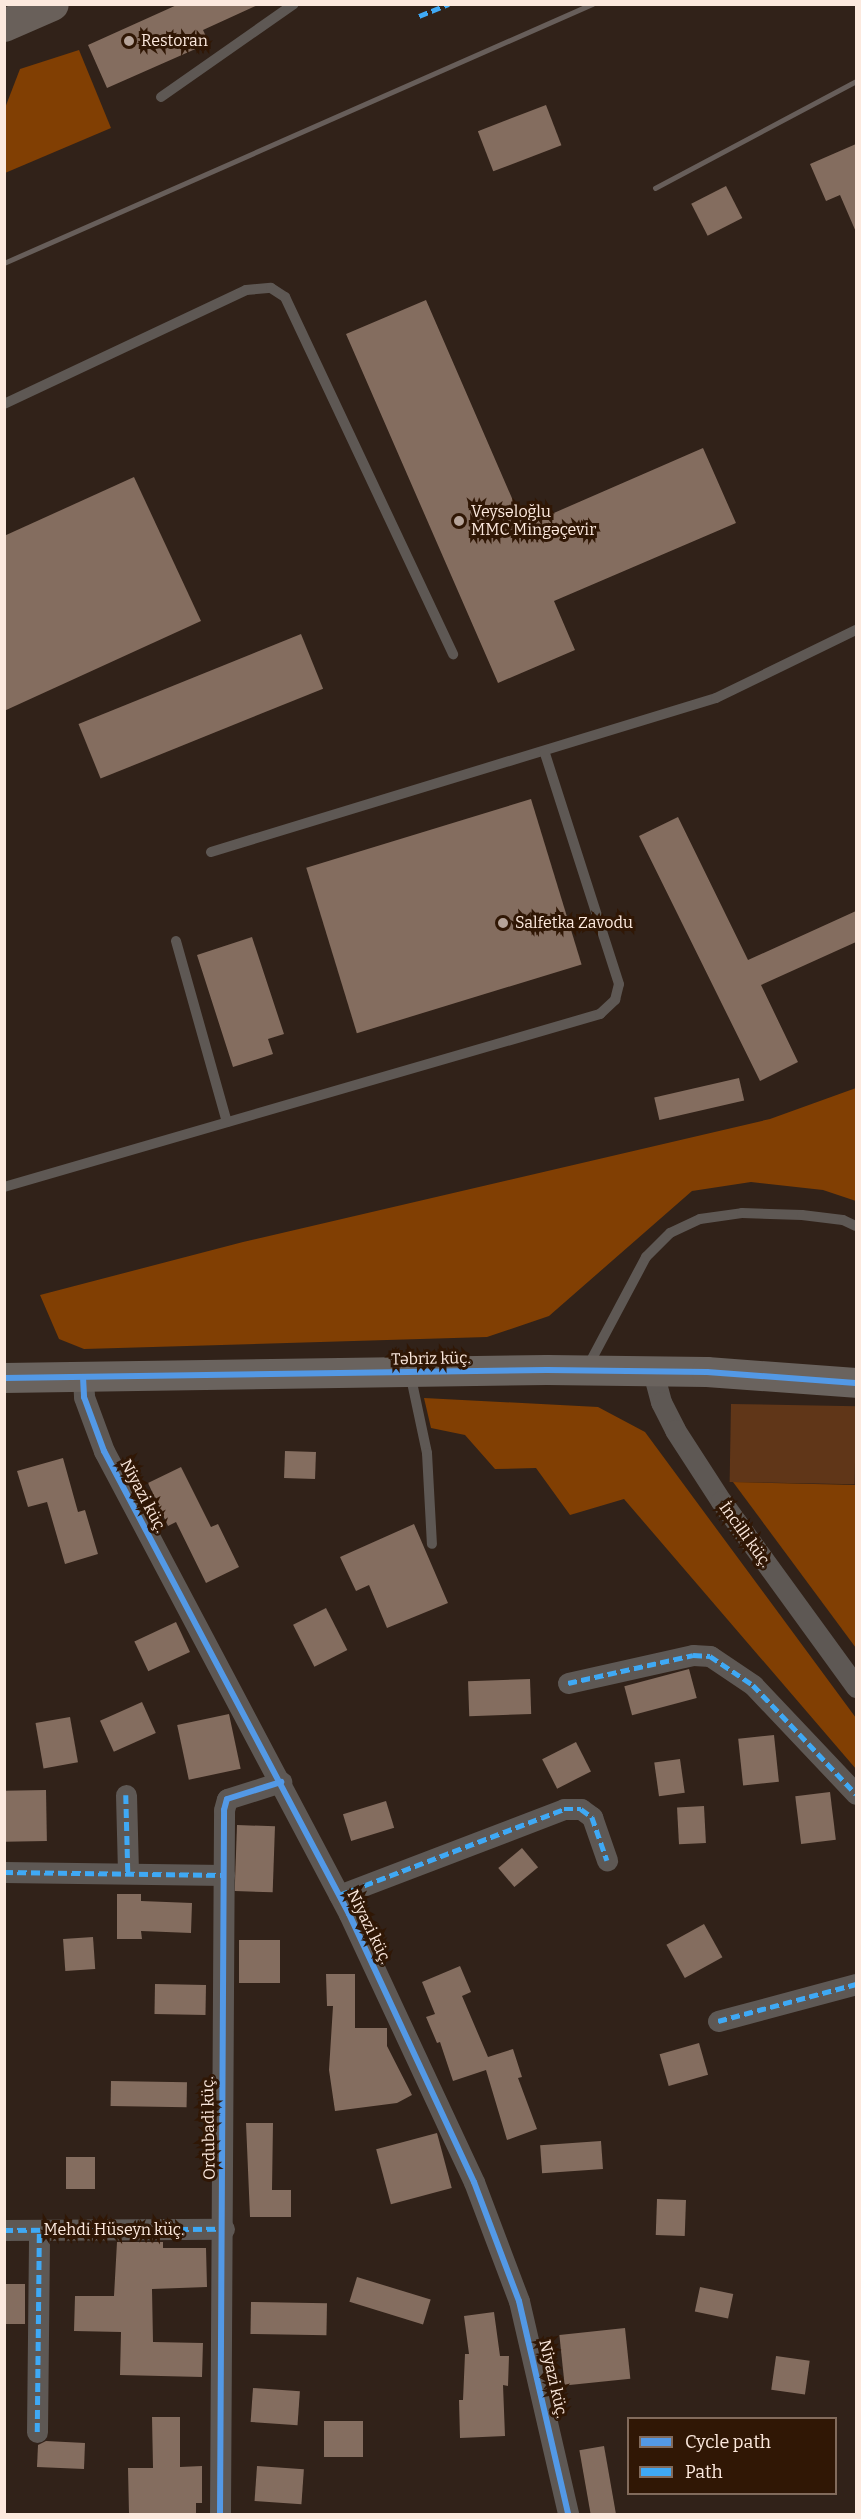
<!DOCTYPE html>
<meta charset="utf-8">
<style>
body{margin:0}
#map{position:relative;width:861px;height:2519px;overflow:hidden;background:#312219;font-family:Bitter,serif}
div>[style]{position:absolute}
.green>*{inset:0;background:#603618;transform-origin:0 0}
.forest>*{inset:0;background:#813f03}
.building>*{inset:0;background:#846d5f;transform-origin:0 0}
.lane>*{height:10px;margin:-5px;padding:0 5px;transform-origin:5px;border-radius:5px;background:#5e5854}
.street>*{height:21px;margin:-10.5px;padding:0 10.5px;transform-origin:10.5px;border-radius:10.5px;background:#5e5854}
.secondary>*{height:30px;margin:-15px;padding:0 15px;transform-origin:15px;border-radius:15px;background:#6a635e}
.primary>*{height:33px;margin:-16.5px;padding:0 16.5px;transform-origin:16.5px;border-radius:16.5px;background:#69605a}
.rail>*{height:4.5px;margin:-2.25px;padding:0 2.25px;transform-origin:2.25px;border-radius:2.25px;background:#675e5a}
.quiet>*{height:4.5px;margin-top:-2.25px;transform-origin:0;background:repeating-linear-gradient(90deg,#3fa9f5 0 9px,transparent 0 13.5px)}
.cycleway>*{height:6px;margin:-3px;padding:0 3px;transform-origin:3px;border-radius:3px;background:#5399e6}
.dots>*{width:16px;height:16px;translate:-50% -50%;box-sizing:border-box;border:3px solid #301705;border-radius:50%}
span{translate:-50% -50%;white-space:nowrap;text-align:center;line-height:1.15;-webkit-text-stroke:6px #301705;paint-order:stroke}
.poi-label{font-size:16px;color:#fce9de}
.left{translate:0 -50%;text-align:left}
.street-label{font-size:16px;color:#fce9de}
.frame{position:absolute;inset:0;border:6px solid #fce9de;pointer-events:none}
.legend{position:absolute;left:627px;top:2417px;width:210px;height:78px;box-sizing:border-box;background:#301705;border:2px solid #826b5c;margin:0;padding:8px 10px;list-style:none;font-size:18px;color:#fce9de}
.legend li{display:flex;align-items:center;gap:12px;height:30px}
.legend b{width:30px;border:2px solid #826b5c}
</style>
<div id="map">
<div class="green">
<i style="left:731px;top:1404px;width:125px;height:78px;rotate:1deg"></i>
</div>
<div class="forest">
<i style="clip-path:polygon(79px 50px,111px 128px,5px 173px,5px 108px,20px 69px)"></i>
<i style="clip-path:polygon(856px 1088px,856px 1201px,823px 1190px,751px 1182px,692px 1191px,549px 1316px,487px 1337px,84px 1349px,59px 1339px,40px 1295px,243px 1242px,770px 1119px)"></i>
<i style="clip-path:polygon(424px 1398px,598px 1407px,645px 1432px,856px 1718px,856px 1769px,624px 1499px,570px 1515px,536px 1468px,495px 1469px,465px 1435px,431px 1428px)"></i>
<i style="clip-path:polygon(733px 1482px,856px 1485px,856px 1648px)"></i>
</div>
<div class="building">
<i style="clip-path:polygon(179px 4px,260px 4px,203px 30px,209px 43px,107px 88px,88px 45px)"></i>
<i style="left:546px;top:105px;width:43px;height:73px;rotate:69deg"></i>
<i style="clip-path:polygon(856px 144px,856px 232px,840px 195px,826px 201px,810px 164px)"></i>
<i style="left:726px;top:186px;width:36px;height:39px;rotate:63deg"></i>
<i style="clip-path:polygon(426px 300px,524px 526px,703px 448px,736px 523px,554px 601px,575px 650px,498px 683px,346px 334px)"></i>
<i style="clip-path:polygon(134px 477px,201px 621px,4px 711px,4px 536px)"></i>
<i style="left:301px;top:634px;width:59px;height:240px;rotate:68deg"></i>
<i style="left:531px;top:799px;width:173px;height:235px;rotate:73deg"></i>
<i style="clip-path:polygon(678px 817px,748px 960px,856px 911px,856px 942px,761px 985px,798px 1062px,760px 1081px,639px 836px)"></i>
<i style="clip-path:polygon(252px 937px,284px 1034px,268px 1039px,273px 1054px,233px 1067px,197px 955px)"></i>
<i style="left:739px;top:1078px;width:23px;height:87px;rotate:77deg"></i>
<i style="left:285px;top:1451px;width:31px;height:27px;rotate:2deg"></i>
<i style="clip-path:polygon(63px 1458px,78px 1512px,85px 1510px,98px 1554px,65px 1564px,47px 1502px,28px 1507px,17px 1471px)"></i>
<i style="clip-path:polygon(181px 1467px,211px 1527px,218px 1524px,239px 1567px,206px 1583px,176px 1522px,168px 1526px,148px 1483px)"></i>
<i style="clip-path:polygon(414px 1524px,448px 1603px,387px 1628px,369px 1585px,356px 1591px,340px 1557px)"></i>
<i style="left:326px;top:1608px;width:47px;height:37px;rotate:63deg"></i>
<i style="left:176px;top:1622px;width:33px;height:46px;rotate:65deg"></i>
<i style="left:689px;top:1669px;width:30px;height:67px;rotate:75deg"></i>
<i style="left:530px;top:1679px;width:35px;height:62px;rotate:88deg"></i>
<i style="left:142px;top:1702px;width:34px;height:46px;rotate:66deg"></i>
<i style="left:229px;top:1714px;width:56px;height:53px;rotate:78deg"></i>
<i style="left:70px;top:1717px;width:46px;height:35px;rotate:80deg"></i>
<i style="left:774px;top:1735px;width:47px;height:36px;rotate:84deg"></i>
<i style="left:576px;top:1742px;width:33px;height:38px;rotate:63deg"></i>
<i style="left:680px;top:1759px;width:34px;height:26px;rotate:82deg"></i>
<i style="left:46px;top:1790px;width:51px;height:42px;rotate:89deg"></i>
<i style="left:830px;top:1792px;width:48px;height:35px;rotate:83deg"></i>
<i style="left:386px;top:1801px;width:28px;height:45px;rotate:73deg"></i>
<i style="left:704px;top:1806px;width:37px;height:27px;rotate:87deg"></i>
<i style="left:237px;top:1825px;width:38px;height:66px;rotate:2deg"></i>
<i style="left:522px;top:1848px;width:25px;height:31px;rotate:50deg"></i>
<i style="clip-path:polygon(117px 1894px,141px 1894px,141px 1901px,192px 1903px,191px 1933px,141px 1931px,142px 1939px,117px 1939px)"></i>
<i style="left:704px;top:1924px;width:38px;height:43px;rotate:61deg"></i>
<i style="left:93px;top:1937px;width:32px;height:30px;rotate:86deg"></i>
<i style="left:239px;top:1940px;width:41px;height:43px"></i>
<i style="clip-path:polygon(460px 1966px,471px 1992px,462px 1996px,488px 2057px,513px 2049px,522px 2077px,518px 2078px,537px 2129px,507px 2140px,486px 2070px,453px 2081px,440px 2042px,437px 2043px,426px 2017px,435px 2014px,422px 1982px)"></i>
<i style="clip-path:polygon(326px 1974px,355px 1974px,355px 2028px,387px 2028px,387px 2046px,412px 2095px,397px 2103px,335px 2111px,329px 2070px,333px 2006px,327px 2006px)"></i>
<i style="left:155px;top:1984px;width:51px;height:30px;rotate:1deg"></i>
<i style="left:699px;top:2043px;width:33px;height:41px;rotate:74deg"></i>
<i style="left:111px;top:2081px;width:76px;height:25px;rotate:1deg"></i>
<i style="clip-path:polygon(246px 2123px,273px 2123px,272px 2190px,291px 2190px,291px 2217px,250px 2217px)"></i>
<i style="left:437px;top:2133px;width:57px;height:63px;rotate:75deg"></i>
<i style="left:601px;top:2141px;width:28px;height:61px;rotate:86deg"></i>
<i style="left:66px;top:2157px;width:29px;height:32px"></i>
<i style="left:657px;top:2199px;width:29px;height:36px;rotate:2deg"></i>
<i style="clip-path:polygon(117px 2242px,163px 2242px,163px 2248px,206px 2248px,207px 2287px,152px 2289px,153px 2342px,203px 2343px,202px 2377px,120px 2375px,121px 2332px,74px 2331px,75px 2296px,114px 2296px)"></i>
<i style="left:357px;top:2277px;width:77px;height:26px;rotate:17deg"></i>
<i style="left:4px;top:2284px;width:21px;height:40px"></i>
<i style="left:700px;top:2287px;width:34px;height:25px;rotate:12deg"></i>
<i style="left:251px;top:2302px;width:76px;height:32px;rotate:1deg"></i>
<i style="clip-path:polygon(494px 2312px,500px 2356px,509px 2356px,508px 2386px,503px 2385px,505px 2436px,460px 2438px,459px 2400px,463px 2400px,465px 2354px,469px 2354px,464px 2316px)"></i>
<i style="left:625px;top:2328px;width:51px;height:66px;rotate:84deg"></i>
<i style="left:776px;top:2356px;width:34px;height:34px;rotate:8deg"></i>
<i style="left:253px;top:2388px;width:47px;height:34px;rotate:4deg"></i>
<i style="clip-path:polygon(152px 2417px,180px 2417px,180px 2467px,202px 2466px,202px 2503px,196px 2503px,196px 2514px,129px 2514px,128px 2468px,153px 2468px)"></i>
<i style="left:324px;top:2421px;width:39px;height:36px"></i>
<i style="clip-path:polygon(46px 2441px,85px 2443px,84px 2469px,37px 2467px,38px 2445px)"></i>
<i style="left:604px;top:2446px;width:69px;height:25px;rotate:80deg"></i>
<i style="left:257px;top:2466px;width:47px;height:35px;rotate:4deg"></i>
</div>
<div class="lane">
<i style="left:161px;top:97px;width:162px;rotate:-35deg"></i>
<i style="left:4px;top:404px;width:268px;rotate:-25.2deg"></i>
<i style="left:246px;top:290px;width:25px;rotate:-5deg"></i>
<i style="left:271px;top:288px;width:17px;rotate:33deg"></i>
<i style="left:285px;top:297px;width:395px;rotate:64.8deg"></i>
<i style="left:211px;top:852px;width:528px;rotate:-16.96deg"></i>
<i style="left:716px;top:698px;width:156px;rotate:-25.9deg"></i>
<i style="left:176px;top:941px;width:188px;rotate:74.3deg"></i>
<i style="left:4px;top:1187px;width:621px;rotate:-16.19deg"></i>
<i style="left:600px;top:1014px;width:21px;rotate:-43deg"></i>
<i style="left:615px;top:1000px;width:16px;rotate:-76deg"></i>
<i style="left:619px;top:984px;width:243px;rotate:-107.8deg"></i>
<i style="left:587px;top:1368px;width:126px;rotate:-62deg"></i>
<i style="left:646px;top:1257px;width:34px;rotate:-45deg"></i>
<i style="left:670px;top:1233px;width:33px;rotate:-25deg"></i>
<i style="left:700px;top:1219px;width:42px;rotate:-8.1deg"></i>
<i style="left:742px;top:1213px;width:60px;rotate:1.9deg"></i>
<i style="left:802px;top:1215px;width:41px;rotate:7deg"></i>
<i style="left:843px;top:1220px;width:14px;rotate:25deg"></i>
<i style="left:410px;top:1373px;width:82px;rotate:78deg"></i>
<i style="left:427px;top:1453px;width:91px;rotate:86.9deg"></i>
</div>
<div class="street">
<i style="left:653px;top:1372px;width:31px;rotate:75deg"></i>
<i style="left:661px;top:1402px;width:31px;rotate:63deg"></i>
<i style="left:675px;top:1430px;width:85px;rotate:57.1deg"></i>
<i style="left:721px;top:1501px;width:230px;rotate:54deg"></i>
<i style="left:83px;top:1377px;width:20px;rotate:87deg"></i>
<i style="left:84px;top:1397px;width:58px;rotate:69.7deg"></i>
<i style="left:104px;top:1451px;width:524px;rotate:62.11deg"></i>
<i style="left:349px;top:1914px;width:296px;rotate:65deg"></i>
<i style="left:474px;top:2182px;width:127px;rotate:69.3deg"></i>
<i style="left:519px;top:2301px;width:219px;rotate:77deg"></i>
<i style="left:568px;top:1683px;width:128px;rotate:-12.6deg"></i>
<i style="left:693px;top:1655px;width:17px;rotate:3deg"></i>
<i style="left:710px;top:1656px;width:52px;rotate:34deg"></i>
<i style="left:753px;top:1685px;width:150px;rotate:46.6deg"></i>
<i style="left:126px;top:1795px;width:78px;rotate:88.5deg"></i>
<i style="left:4px;top:1872px;width:220px;rotate:0.8deg"></i>
<i style="left:339px;top:1895px;width:241px;rotate:-20.9deg"></i>
<i style="left:564px;top:1809px;width:17px"></i>
<i style="left:581px;top:1809px;width:14px;rotate:36deg"></i>
<i style="left:592px;top:1817px;width:46px;rotate:70.8deg"></i>
<i style="left:718px;top:2021px;width:143px;rotate:-15deg"></i>
<i style="left:4px;top:2230px;width:220px;rotate:-0.3deg"></i>
<i style="left:37px;top:2432px;width:202px;rotate:-89.4deg"></i>
<i style="left:220px;top:2514px;width:704px;rotate:-89.67deg"></i>
<i style="left:224px;top:1810px;width:11px;rotate:-75deg"></i>
<i style="left:227px;top:1799px;width:57px;rotate:-17.5deg"></i>
</div>
<div class="secondary">
<i style="left:4px;top:1378px;width:543px;rotate:-0.84deg"></i>
<i style="left:547px;top:1370px;width:160px;rotate:0.7deg"></i>
<i style="left:707px;top:1372px;width:149px;rotate:4.2deg"></i>
</div>
<div class="primary">
<i style="left:4px;top:25px;width:52px;rotate:-23.6deg"></i>
</div>
<div class="rail">
<i style="left:655px;top:188px;width:228px;rotate:-28deg"></i>
<i style="left:4px;top:263px;width:643px;rotate:-23.77deg"></i>
</div>
<div class="quiet">
<i style="left:419px;top:16px;width:32px;rotate:-22deg"></i>
<i style="left:568px;top:1683px;width:128px;rotate:-12.6deg"></i>
<i style="left:693px;top:1655px;width:17px;rotate:3deg"></i>
<i style="left:710px;top:1656px;width:52px;rotate:34deg"></i>
<i style="left:753px;top:1685px;width:150px;rotate:46.6deg"></i>
<i style="left:126px;top:1795px;width:78px;rotate:88.5deg"></i>
<i style="left:4px;top:1872px;width:220px;rotate:0.8deg"></i>
<i style="left:339px;top:1895px;width:241px;rotate:-20.9deg"></i>
<i style="left:564px;top:1809px;width:17px"></i>
<i style="left:581px;top:1809px;width:14px;rotate:36deg"></i>
<i style="left:592px;top:1817px;width:46px;rotate:70.8deg"></i>
<i style="left:718px;top:2021px;width:143px;rotate:-15deg"></i>
<i style="left:4px;top:2230px;width:220px;rotate:-0.3deg"></i>
<i style="left:37px;top:2432px;width:202px;rotate:-89.4deg"></i>
</div>
<div class="cycleway">
<i style="left:83px;top:1377px;width:20px;rotate:87deg"></i>
<i style="left:84px;top:1397px;width:58px;rotate:69.7deg"></i>
<i style="left:104px;top:1451px;width:524px;rotate:62.11deg"></i>
<i style="left:349px;top:1914px;width:296px;rotate:65deg"></i>
<i style="left:474px;top:2182px;width:127px;rotate:69.3deg"></i>
<i style="left:519px;top:2301px;width:219px;rotate:77deg"></i>
<i style="left:4px;top:1378px;width:543px;rotate:-0.84deg"></i>
<i style="left:547px;top:1370px;width:160px;rotate:0.7deg"></i>
<i style="left:707px;top:1372px;width:149px;rotate:4.2deg"></i>
<i style="left:220px;top:2514px;width:704px;rotate:-89.67deg"></i>
<i style="left:224px;top:1810px;width:11px;rotate:-75deg"></i>
<i style="left:227px;top:1799px;width:57px;rotate:-17.5deg"></i>
</div>
<div class="dots">
<i style="left:129px;top:41px;background:#b5a399"></i>
<i style="left:459px;top:521px;background:#b5a399"></i>
<i style="left:503px;top:923px;background:#b5a399"></i>
</div>
<div class="poi-label">
<span class="left" style="left:141px;top:41px">Restoran</span>
<span class="left" style="left:471px;top:521px">Veysəloğlu<br>MMC Mingəçevir</span>
<span class="left" style="left:515px;top:923px">Salfetka Zavodu</span>
</div>
<div class="street-label">
<span style="left:431px;top:1359px;rotate:-1deg">Təbriz küç.</span>
<span style="left:143px;top:1496px;rotate:62deg">Niyazi küç.</span>
<span style="left:745px;top:1535px;rotate:54deg">İncilli küç.</span>
<span style="left:369px;top:1927px;rotate:64deg">Niyazi küç.</span>
<span style="left:209px;top:2128px;rotate:-91deg">Ordubadi küç.</span>
<span style="left:114px;top:2230px">Mehdi Hüseyn küç.</span>
<span style="left:553px;top:2379px;rotate:77deg">Niyazi küç.</span>
</div>
<div class="frame"></div>
<ul class="legend">
<li><b style="height:8px;background:#5399e6"></b>Cycle path</li>
<li><b style="height:8px;background:#3fa9f5"></b>Path</li>
</ul>
</div>
